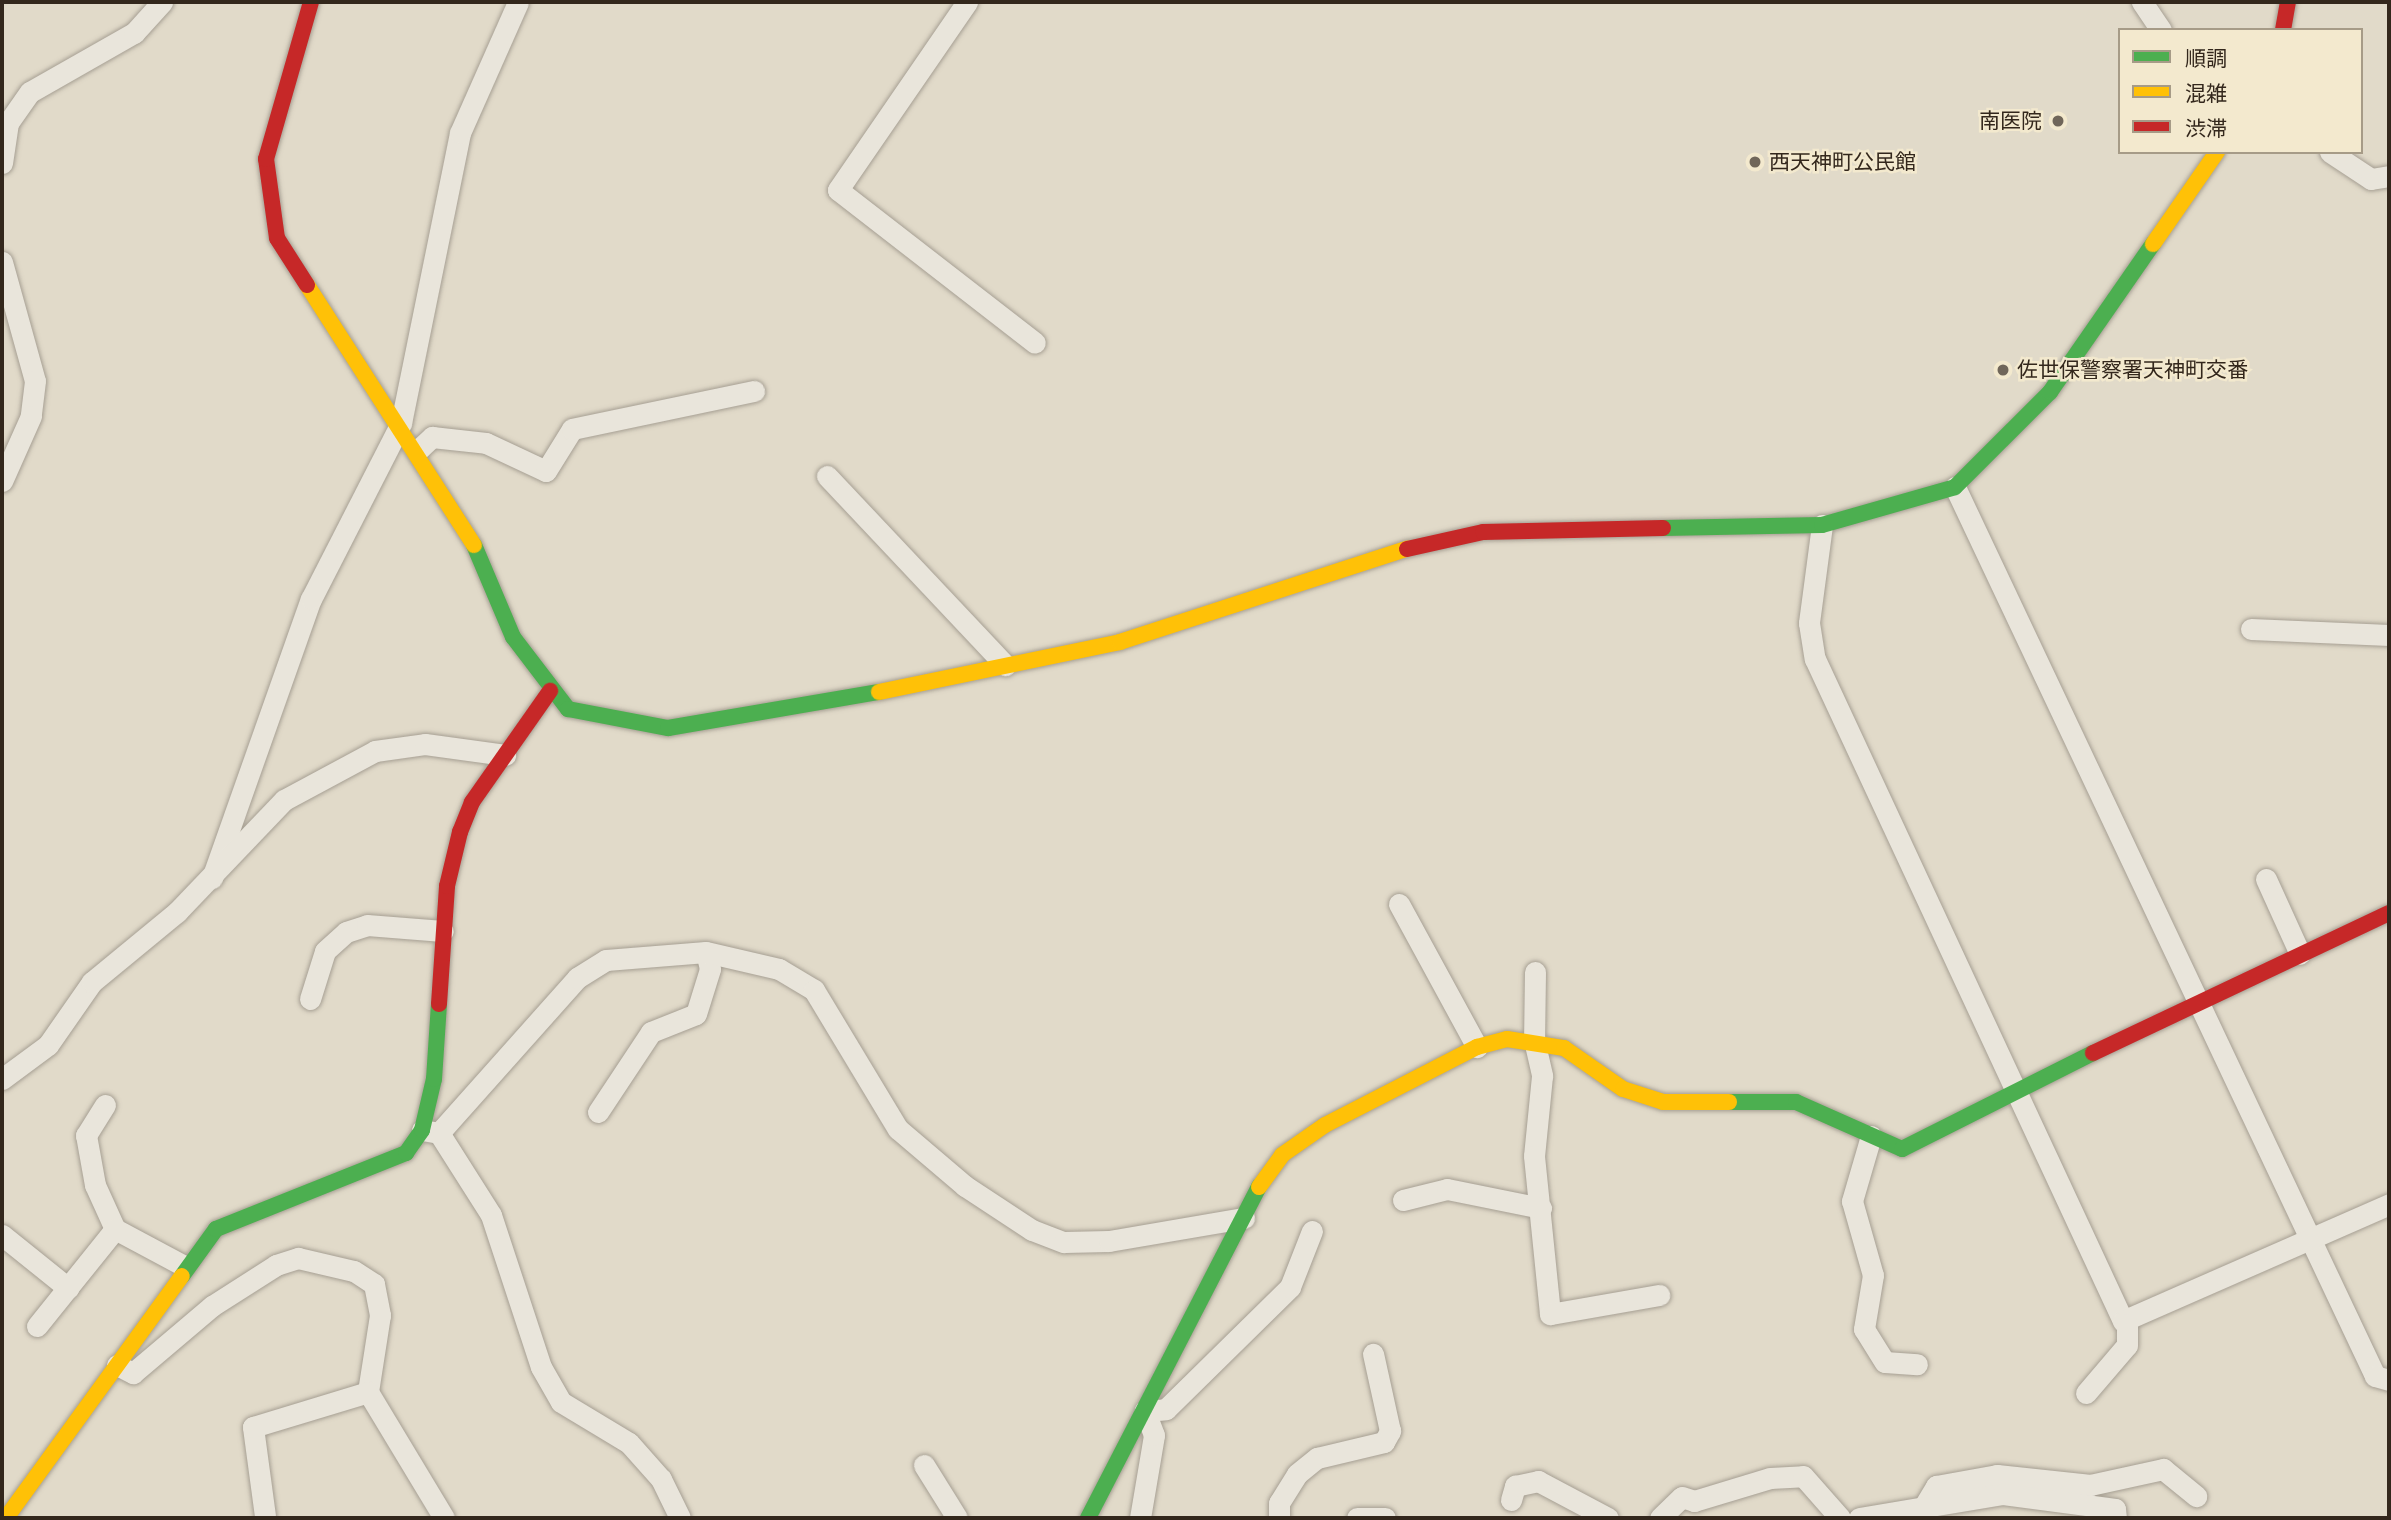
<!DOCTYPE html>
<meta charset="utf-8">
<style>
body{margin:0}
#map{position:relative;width:2391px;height:1520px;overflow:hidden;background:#e1dac9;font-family:"Times New Roman","Noto Sans JP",serif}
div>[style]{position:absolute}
.roads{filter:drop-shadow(0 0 2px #a69f93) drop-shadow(0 0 2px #a69f93)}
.street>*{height:21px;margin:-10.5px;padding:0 10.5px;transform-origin:10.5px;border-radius:10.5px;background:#e9e5db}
.fast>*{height:16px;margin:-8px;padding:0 8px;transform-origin:8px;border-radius:8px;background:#4caf50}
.slow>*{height:16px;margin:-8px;padding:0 8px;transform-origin:8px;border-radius:8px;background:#ffc107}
.jam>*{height:16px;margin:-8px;padding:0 8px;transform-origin:8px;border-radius:8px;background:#c62828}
.dots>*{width:19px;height:19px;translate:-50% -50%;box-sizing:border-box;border:4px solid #f3e9ce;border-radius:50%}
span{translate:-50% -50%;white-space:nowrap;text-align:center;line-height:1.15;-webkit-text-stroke:5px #f3e9ce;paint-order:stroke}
.poi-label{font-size:21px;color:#33271c}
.right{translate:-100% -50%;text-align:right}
.left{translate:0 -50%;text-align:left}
.frame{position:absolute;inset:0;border:4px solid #33271c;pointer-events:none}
.legend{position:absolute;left:2118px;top:28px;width:245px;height:126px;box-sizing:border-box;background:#f3e9ce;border:2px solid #a69b87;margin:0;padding:9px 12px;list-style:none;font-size:21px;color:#33271c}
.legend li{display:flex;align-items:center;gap:14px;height:35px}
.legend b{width:35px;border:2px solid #a69b87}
</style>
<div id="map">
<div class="roads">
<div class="street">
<i style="left:967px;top:2px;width:228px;rotate:124.5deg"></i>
<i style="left:838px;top:190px;width:249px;rotate:37.8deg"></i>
<i style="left:2142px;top:2px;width:34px;rotate:56deg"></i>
<i style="left:2330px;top:152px;width:49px;rotate:33.4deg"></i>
<i style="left:2371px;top:179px;width:18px;rotate:-9deg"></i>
<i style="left:2px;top:163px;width:40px;rotate:-81.5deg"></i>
<i style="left:8px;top:123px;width:38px;rotate:-55deg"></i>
<i style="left:30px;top:92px;width:120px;rotate:-29.6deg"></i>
<i style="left:134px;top:33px;width:42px;rotate:-47.9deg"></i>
<i style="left:2px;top:262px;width:123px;rotate:74.5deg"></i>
<i style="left:35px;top:381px;width:35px;rotate:97deg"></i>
<i style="left:31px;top:416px;width:71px;rotate:114deg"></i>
<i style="left:417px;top:451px;width:21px;rotate:-43deg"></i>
<i style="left:432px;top:437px;width:54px;rotate:6.3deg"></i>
<i style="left:486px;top:443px;width:66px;rotate:25deg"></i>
<i style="left:546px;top:471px;width:49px;rotate:-58.2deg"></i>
<i style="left:572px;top:429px;width:186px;rotate:-11.8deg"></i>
<i style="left:827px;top:476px;width:260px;rotate:46.7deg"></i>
<i style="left:1955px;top:487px;width:983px;rotate:64.71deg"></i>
<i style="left:2375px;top:1376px;width:15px;rotate:16deg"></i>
<i style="left:1822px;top:525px;width:99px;rotate:97.6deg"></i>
<i style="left:1809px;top:623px;width:36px;rotate:81deg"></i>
<i style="left:1815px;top:659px;width:730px;rotate:65.05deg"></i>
<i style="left:2123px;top:1321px;width:291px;rotate:-23.7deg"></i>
<i style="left:2251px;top:629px;width:138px;rotate:2.5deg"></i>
<i style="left:212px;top:878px;width:296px;rotate:-70.5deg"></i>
<i style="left:311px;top:599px;width:198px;rotate:-62.9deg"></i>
<i style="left:401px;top:423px;width:296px;rotate:-78.5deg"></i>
<i style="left:460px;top:133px;width:143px;rotate:-66.1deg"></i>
<i style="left:2266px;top:879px;width:82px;rotate:65.6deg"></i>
<i style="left:1399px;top:904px;width:163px;rotate:61.4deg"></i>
<i style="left:1535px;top:972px;width:68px;rotate:90.8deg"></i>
<i style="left:1534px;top:1040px;width:37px;rotate:77deg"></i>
<i style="left:1542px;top:1076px;width:80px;rotate:95.7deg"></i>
<i style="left:1534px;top:1156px;width:159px;rotate:84.2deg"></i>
<i style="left:1550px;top:1314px;width:111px;rotate:-9.9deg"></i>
<i style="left:310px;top:999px;width:50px;rotate:-72.6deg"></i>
<i style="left:325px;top:951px;width:28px;rotate:-42deg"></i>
<i style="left:346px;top:932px;width:22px;rotate:-18deg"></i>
<i style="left:367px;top:925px;width:76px;rotate:4.5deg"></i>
<i style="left:2px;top:1079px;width:57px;rotate:-36.5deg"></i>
<i style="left:48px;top:1045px;width:77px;rotate:-55.1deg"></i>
<i style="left:92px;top:982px;width:110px;rotate:-39.5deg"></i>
<i style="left:177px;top:912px;width:155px;rotate:-46.3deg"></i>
<i style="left:284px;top:800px;width:103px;rotate:-28.3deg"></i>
<i style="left:375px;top:751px;width:50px;rotate:-8deg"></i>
<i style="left:425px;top:744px;width:81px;rotate:7.8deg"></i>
<i style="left:105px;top:1105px;width:36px;rotate:122deg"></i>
<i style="left:86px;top:1135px;width:51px;rotate:79.8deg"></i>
<i style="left:95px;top:1185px;width:48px;rotate:65.6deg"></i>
<i style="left:115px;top:1229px;width:78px;rotate:28.2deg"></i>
<i style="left:598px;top:1112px;width:96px;rotate:-56.5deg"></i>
<i style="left:651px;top:1032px;width:48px;rotate:-21.8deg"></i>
<i style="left:696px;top:1014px;width:47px;rotate:-72.7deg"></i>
<i style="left:710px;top:969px;width:17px;rotate:-103deg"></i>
<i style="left:422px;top:1130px;width:17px;rotate:10deg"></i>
<i style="left:439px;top:1133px;width:208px;rotate:-48.3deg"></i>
<i style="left:577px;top:978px;width:34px;rotate:-32deg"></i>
<i style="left:606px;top:960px;width:100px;rotate:-4.6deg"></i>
<i style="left:706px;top:952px;width:75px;rotate:13.1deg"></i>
<i style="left:779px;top:969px;width:41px;rotate:31deg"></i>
<i style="left:814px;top:990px;width:162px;rotate:58.9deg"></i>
<i style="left:898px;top:1129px;width:88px;rotate:40.4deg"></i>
<i style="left:965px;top:1186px;width:80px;rotate:33.3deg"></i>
<i style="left:1032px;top:1230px;width:34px;rotate:21deg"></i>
<i style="left:1064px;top:1242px;width:45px;rotate:-1.3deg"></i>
<i style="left:1109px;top:1241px;width:137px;rotate:-9.7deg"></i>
<i style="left:439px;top:1133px;width:97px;rotate:57.6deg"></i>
<i style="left:491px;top:1215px;width:160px;rotate:71.8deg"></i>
<i style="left:541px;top:1367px;width:40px;rotate:60.3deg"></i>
<i style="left:561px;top:1402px;width:79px;rotate:31.1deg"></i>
<i style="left:629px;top:1443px;width:48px;rotate:48.4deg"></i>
<i style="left:661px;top:1479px;width:43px;rotate:64deg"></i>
<i style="left:1871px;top:1136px;width:68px;rotate:106.3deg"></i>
<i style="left:1852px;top:1201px;width:77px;rotate:74.2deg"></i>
<i style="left:1873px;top:1275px;width:55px;rotate:99.5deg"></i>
<i style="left:1864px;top:1329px;width:39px;rotate:58deg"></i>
<i style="left:1885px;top:1362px;width:32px;rotate:4deg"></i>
<i style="left:1403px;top:1200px;width:45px;rotate:-14deg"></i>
<i style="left:1447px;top:1189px;width:96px;rotate:11.4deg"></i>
<i style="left:2px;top:1235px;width:85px;rotate:38.8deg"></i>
<i style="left:37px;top:1326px;width:124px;rotate:-51.2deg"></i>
<i style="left:117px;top:1365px;width:18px;rotate:27deg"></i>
<i style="left:133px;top:1373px;width:104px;rotate:-40.3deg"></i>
<i style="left:212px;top:1306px;width:76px;rotate:-32.6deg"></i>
<i style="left:276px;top:1265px;width:23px;rotate:-18deg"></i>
<i style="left:298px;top:1258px;width:57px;rotate:13.1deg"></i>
<i style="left:354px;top:1271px;width:24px;rotate:33deg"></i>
<i style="left:374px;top:1284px;width:32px;rotate:79deg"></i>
<i style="left:380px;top:1315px;width:78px;rotate:98.9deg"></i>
<i style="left:368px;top:1392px;width:147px;rotate:58.9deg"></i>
<i style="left:2086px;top:1393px;width:63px;rotate:-49.5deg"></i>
<i style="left:2127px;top:1345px;width:21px;rotate:-90deg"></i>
<i style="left:924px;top:1465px;width:62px;rotate:58.1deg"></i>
<i style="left:1511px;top:1500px;width:15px;rotate:-74deg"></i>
<i style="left:1515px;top:1486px;width:24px;rotate:-12deg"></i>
<i style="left:1538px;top:1481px;width:79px;rotate:27.9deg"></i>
<i style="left:1923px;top:1508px;width:26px;rotate:-59deg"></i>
<i style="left:1936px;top:1486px;width:62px;rotate:-10.2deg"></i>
<i style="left:1997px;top:1475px;width:94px;rotate:6.1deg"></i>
<i style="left:2090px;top:1485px;width:75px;rotate:-12.4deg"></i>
<i style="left:2163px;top:1469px;width:43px;rotate:39.3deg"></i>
<i style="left:265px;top:1516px;width:90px;rotate:-97.7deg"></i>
<i style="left:253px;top:1427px;width:120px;rotate:-16.9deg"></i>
<i style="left:1140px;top:1518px;width:84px;rotate:-80.4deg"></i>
<i style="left:1154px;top:1435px;width:26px;rotate:-111deg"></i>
<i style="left:1145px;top:1411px;width:21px;rotate:-5deg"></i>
<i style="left:1166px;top:1409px;width:174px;rotate:-44.5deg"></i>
<i style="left:1290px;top:1287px;width:60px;rotate:-68.6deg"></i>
<i style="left:1279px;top:1518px;width:15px;rotate:-90deg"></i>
<i style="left:1279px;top:1503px;width:34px;rotate:-58deg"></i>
<i style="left:1297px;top:1474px;width:26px;rotate:-39deg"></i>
<i style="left:1317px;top:1458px;width:69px;rotate:-13.4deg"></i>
<i style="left:1384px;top:1442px;width:13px;rotate:-61deg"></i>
<i style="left:1390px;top:1431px;width:79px;rotate:-102.4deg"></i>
<i style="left:1357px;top:1518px;width:28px"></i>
<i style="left:1660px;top:1518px;width:30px;rotate:-44deg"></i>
<i style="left:1682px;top:1497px;width:13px;rotate:18deg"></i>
<i style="left:1694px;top:1501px;width:79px;rotate:-16.8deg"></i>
<i style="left:1770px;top:1478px;width:33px;rotate:-3deg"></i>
<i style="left:1803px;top:1476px;width:56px;rotate:48.6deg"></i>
<i style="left:1859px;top:1518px;width:146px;rotate:-9.5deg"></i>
<i style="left:2003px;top:1494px;width:113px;rotate:7.6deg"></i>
<i style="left:2115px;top:1509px;width:9px;rotate:84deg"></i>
</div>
<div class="fast">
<i style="left:1663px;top:528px;width:159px;rotate:-1.1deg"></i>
<i style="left:1822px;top:525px;width:138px;rotate:-15.9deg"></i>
<i style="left:1955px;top:487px;width:134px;rotate:-45deg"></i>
<i style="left:2050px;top:392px;width:180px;rotate:-55.2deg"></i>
<i style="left:474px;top:545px;width:100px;rotate:67deg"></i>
<i style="left:513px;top:637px;width:91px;rotate:52.6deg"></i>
<i style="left:568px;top:709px;width:102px;rotate:10.8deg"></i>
<i style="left:668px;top:728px;width:214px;rotate:-9.7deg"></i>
<i style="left:1729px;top:1102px;width:67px"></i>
<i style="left:1796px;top:1102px;width:116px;rotate:23.9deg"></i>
<i style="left:1902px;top:1149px;width:214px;rotate:-26.7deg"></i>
<i style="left:182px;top:1276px;width:58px;rotate:-54.1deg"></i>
<i style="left:216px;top:1229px;width:205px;rotate:-21.8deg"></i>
<i style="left:406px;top:1153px;width:28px;rotate:-55deg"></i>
<i style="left:422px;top:1130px;width:52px;rotate:-76.8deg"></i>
<i style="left:434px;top:1079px;width:75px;rotate:-86.2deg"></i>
<i style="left:1088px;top:1518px;width:373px;rotate:-62.7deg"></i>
</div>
<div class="slow">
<i style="left:2153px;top:244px;width:112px;rotate:-55.2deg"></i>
<i style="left:307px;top:285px;width:309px;rotate:57.3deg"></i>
<i style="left:879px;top:692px;width:246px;rotate:-11.7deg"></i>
<i style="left:1120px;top:642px;width:302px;rotate:-18deg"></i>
<i style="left:1259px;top:1187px;width:39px;rotate:-54deg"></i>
<i style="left:1282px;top:1155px;width:52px;rotate:-34.9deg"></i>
<i style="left:1325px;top:1125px;width:171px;rotate:-27.2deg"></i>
<i style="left:1477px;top:1047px;width:31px;rotate:-15deg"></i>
<i style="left:1507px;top:1039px;width:58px;rotate:9deg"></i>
<i style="left:1564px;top:1048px;width:72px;rotate:34.8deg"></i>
<i style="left:1623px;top:1089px;width:42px;rotate:18deg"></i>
<i style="left:1663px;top:1102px;width:66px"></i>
<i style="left:6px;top:1518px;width:299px;rotate:-54deg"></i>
</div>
<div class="jam">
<i style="left:2283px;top:30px;width:28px;rotate:-80deg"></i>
<i style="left:307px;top:285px;width:56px;rotate:-122.6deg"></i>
<i style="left:277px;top:238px;width:80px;rotate:-97.9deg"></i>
<i style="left:266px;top:159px;width:163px;rotate:-74deg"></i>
<i style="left:1407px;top:549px;width:78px;rotate:-12.6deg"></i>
<i style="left:1483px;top:532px;width:180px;rotate:-1.3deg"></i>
<i style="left:439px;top:1004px;width:118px;rotate:-86.1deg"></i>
<i style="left:447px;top:886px;width:56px;rotate:-76.5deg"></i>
<i style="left:460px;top:832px;width:32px;rotate:-68deg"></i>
<i style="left:472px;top:802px;width:136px;rotate:-54.9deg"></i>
<i style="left:2093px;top:1053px;width:327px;rotate:-25.3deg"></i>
</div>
</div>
<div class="dots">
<i style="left:2058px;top:121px;background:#706659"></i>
<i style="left:1755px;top:162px;background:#706659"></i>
<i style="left:2003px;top:370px;background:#706659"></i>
</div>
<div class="poi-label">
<span class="right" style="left:2042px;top:121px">南医院</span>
<span class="left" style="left:1769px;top:162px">西天神町公民館</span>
<span class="left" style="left:2017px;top:370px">佐世保警察署天神町交番</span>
</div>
<div class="frame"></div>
<ul class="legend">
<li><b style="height:9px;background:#4caf50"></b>順調</li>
<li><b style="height:9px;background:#ffc107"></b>混雑</li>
<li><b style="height:9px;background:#c62828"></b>渋滞</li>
</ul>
</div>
